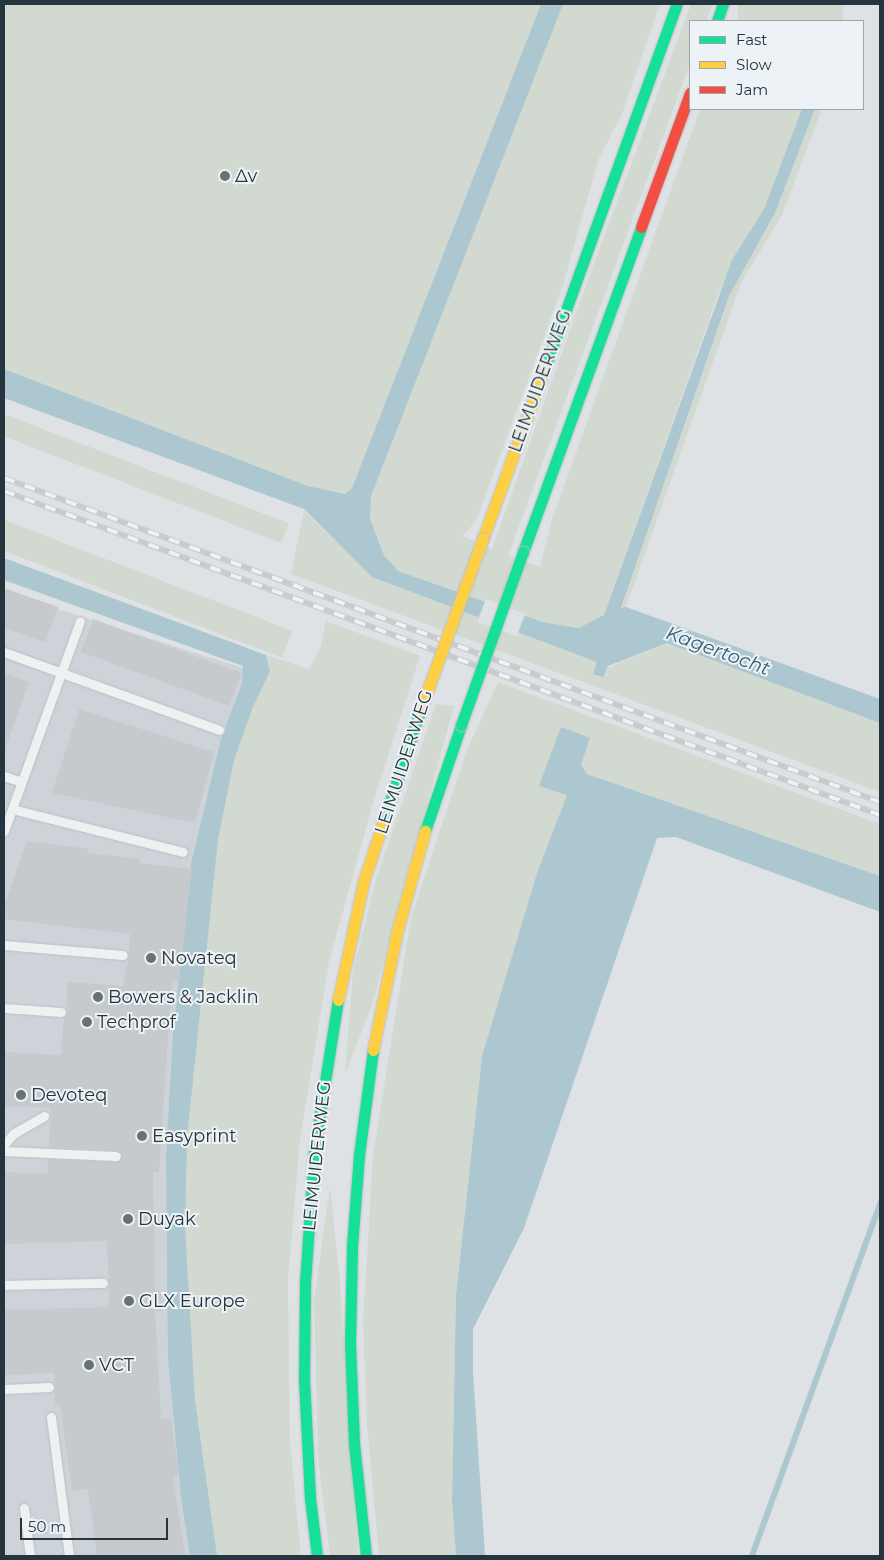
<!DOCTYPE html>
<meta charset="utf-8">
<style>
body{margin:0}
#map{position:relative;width:884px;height:1560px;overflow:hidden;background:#dfe2e5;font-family:Montserrat,sans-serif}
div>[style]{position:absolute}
.built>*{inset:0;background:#cdd3d8}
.green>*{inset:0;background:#d2d9d0;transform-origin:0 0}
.water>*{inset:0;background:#adc7d0}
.pier>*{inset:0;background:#dfe2e5;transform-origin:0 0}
.stream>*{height:5.5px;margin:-2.75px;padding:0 2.75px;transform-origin:2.75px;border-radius:2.75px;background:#adc7d0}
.building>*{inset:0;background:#c7cacd;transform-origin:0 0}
.roads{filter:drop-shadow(0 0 1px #bdc0c3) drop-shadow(0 0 1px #bdc0c3)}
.lane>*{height:9px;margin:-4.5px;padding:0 4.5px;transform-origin:4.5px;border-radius:4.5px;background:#eef0f1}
.fast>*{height:11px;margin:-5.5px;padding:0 5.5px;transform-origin:5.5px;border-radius:5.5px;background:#16e098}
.slow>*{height:11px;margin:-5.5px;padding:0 5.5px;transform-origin:5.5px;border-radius:5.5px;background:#ffcf43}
.jam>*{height:11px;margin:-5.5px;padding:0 5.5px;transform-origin:5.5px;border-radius:5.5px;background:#f24e42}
.rail>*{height:5.5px;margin-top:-2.75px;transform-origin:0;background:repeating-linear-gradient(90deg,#ecf2f5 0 11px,#c8cbcc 0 22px);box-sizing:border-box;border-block:1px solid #c8cbcc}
.bridges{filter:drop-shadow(0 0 1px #bbbfc2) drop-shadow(0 0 1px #bbbfc2)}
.fast-bridge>*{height:11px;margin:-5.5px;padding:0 5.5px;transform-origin:5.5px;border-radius:5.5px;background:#16e098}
.slow-bridge>*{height:11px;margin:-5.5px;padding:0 5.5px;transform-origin:5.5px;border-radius:5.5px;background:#ffcf43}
.dots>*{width:14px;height:14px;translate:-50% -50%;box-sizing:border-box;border:2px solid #ecf2f5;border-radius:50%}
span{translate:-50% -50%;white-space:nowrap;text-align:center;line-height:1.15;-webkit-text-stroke:4px #ecf2f5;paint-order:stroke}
.poi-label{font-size:18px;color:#26343d}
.left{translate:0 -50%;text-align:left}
.street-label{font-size:18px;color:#26343d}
.water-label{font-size:19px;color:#315e71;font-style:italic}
.frame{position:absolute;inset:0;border:5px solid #26343d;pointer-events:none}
.legend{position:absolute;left:689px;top:20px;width:175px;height:90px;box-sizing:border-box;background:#ecf2f5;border:1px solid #9da6ab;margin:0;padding:6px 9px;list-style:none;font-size:15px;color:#26343d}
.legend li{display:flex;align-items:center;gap:10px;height:25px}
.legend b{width:25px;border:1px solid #9da6ab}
.scale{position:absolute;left:20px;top:1518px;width:148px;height:22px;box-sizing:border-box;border:2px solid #26343d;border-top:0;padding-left:6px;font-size:15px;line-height:18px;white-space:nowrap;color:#26343d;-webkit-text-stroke:4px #ecf2f5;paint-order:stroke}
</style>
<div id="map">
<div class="built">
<i style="clip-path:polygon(4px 592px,277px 679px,234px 1556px,4px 1556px)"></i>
</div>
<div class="green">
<i style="clip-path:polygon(4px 4px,541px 4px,352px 488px,345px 494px,308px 486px,4px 369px)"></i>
<i style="clip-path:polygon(563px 4px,660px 4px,622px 114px,599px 158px,563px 285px,476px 521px,462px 536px,492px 549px,590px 274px,691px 4px,713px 4px,706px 21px,690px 21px,690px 64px,508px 556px,540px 567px,552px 519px,700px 109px,802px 109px,764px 209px,719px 292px,604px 615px,580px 628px,543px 622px,398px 571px,390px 565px,383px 552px,370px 519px,370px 508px,371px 496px,477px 218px)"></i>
<i style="left:738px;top:4px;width:105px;height:18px"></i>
<i style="clip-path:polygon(815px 109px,822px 109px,782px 215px,741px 283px,626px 607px,621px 609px,729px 296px,775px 213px)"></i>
<i style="left:4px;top:414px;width:305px;height:21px;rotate:21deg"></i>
<i style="clip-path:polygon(304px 510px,372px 577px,598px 662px,593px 674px,667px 643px,880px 723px,880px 792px,291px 574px)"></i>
<i style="left:4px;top:520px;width:309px;height:29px;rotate:21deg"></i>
<i style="clip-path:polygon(326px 621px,420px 656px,372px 806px,329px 962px,300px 1140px,288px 1280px,290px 1442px,301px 1556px,217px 1556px,195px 1401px,185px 1228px,187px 1138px,198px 1011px,218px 839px,234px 760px,252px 709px,270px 671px,266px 655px,309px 669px,321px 646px)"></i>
<i style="clip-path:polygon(498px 682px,880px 824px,880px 876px,587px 774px,581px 765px,590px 738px,561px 728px,567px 795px,537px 873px,482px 1056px,456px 1295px,452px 1501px,456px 1556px,379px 1556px,367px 1425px,363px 1321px,373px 1156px,411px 917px,467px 750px)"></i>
<i style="clip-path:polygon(436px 704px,454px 706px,372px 1005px,345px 1074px,353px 971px,375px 882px)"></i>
<i style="clip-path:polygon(330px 1186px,340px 1283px,358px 1556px,330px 1556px,318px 1458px,314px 1300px)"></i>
</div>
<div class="water">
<i style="clip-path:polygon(541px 4px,563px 4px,371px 496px,370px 519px,384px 555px,398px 571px,543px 622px,579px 628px,604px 615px,732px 260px,764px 209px,802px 109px,815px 109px,775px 213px,729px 296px,621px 608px,626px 607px,880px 699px,880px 723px,667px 643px,608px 666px,603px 677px,593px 674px,597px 662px,372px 577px,304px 509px,4px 398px,4px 369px,308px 486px,345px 494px,352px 488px)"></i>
<i style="clip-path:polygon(4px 558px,266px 655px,270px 671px,252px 709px,234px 760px,218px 839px,187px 1138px,185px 1228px,195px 1401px,217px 1556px,190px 1556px,181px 1497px,168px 1358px,166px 1155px,173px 1035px,191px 864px,221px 739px,242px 683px,243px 666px,4px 580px)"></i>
<i style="clip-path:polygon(561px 727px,590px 738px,581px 765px,587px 774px,880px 876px,880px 912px,676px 837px,657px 838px,524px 1228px,473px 1329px,473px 1371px,485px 1556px,456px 1556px,452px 1501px,456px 1295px,482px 1056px,537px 873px,567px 795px,539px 786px)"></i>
</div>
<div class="pier">
<i style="left:486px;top:599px;width:42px;height:24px;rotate:21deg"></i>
</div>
<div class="stream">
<i style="left:752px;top:1556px;width:375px;rotate:-70deg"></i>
</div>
<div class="building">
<i style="clip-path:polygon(4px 588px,58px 607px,45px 642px,4px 628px)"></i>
<i style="left:93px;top:619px;width:158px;height:35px;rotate:20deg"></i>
<i style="clip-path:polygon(4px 673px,29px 682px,6px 747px,4px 747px)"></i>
<i style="clip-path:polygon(79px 709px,214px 752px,195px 823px,52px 793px)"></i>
<i style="clip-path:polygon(27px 841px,89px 849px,88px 853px,141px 859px,140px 863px,192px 869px,179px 981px,172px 981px,159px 1172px,153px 1172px,155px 1291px,161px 1291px,161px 1311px,155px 1311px,161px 1419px,171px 1418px,179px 1475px,173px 1476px,185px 1556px,97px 1556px,88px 1489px,72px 1491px,60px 1405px,55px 1405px,54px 1373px,4px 1375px,4px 1310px,109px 1307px,109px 1283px,107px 1241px,4px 1244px,4px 1172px,48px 1174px,48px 1159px,116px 1162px,122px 1157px,116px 1150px,49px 1147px,51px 1108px,4px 1106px,5px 1052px,61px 1055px,64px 1017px,67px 1013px,67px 982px,123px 986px,129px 956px,130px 934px,4px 919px,4px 906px)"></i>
</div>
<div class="roads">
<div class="lane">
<i style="left:4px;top:652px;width:229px;rotate:19.9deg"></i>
<i style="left:4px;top:776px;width:18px;rotate:19deg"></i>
<i style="left:12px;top:809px;width:176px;rotate:14.1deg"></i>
<i style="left:4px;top:831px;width:223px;rotate:-70.1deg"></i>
<i style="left:4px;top:945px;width:119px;rotate:4.8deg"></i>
<i style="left:4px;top:1008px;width:57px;rotate:4deg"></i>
<i style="left:4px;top:1145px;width:14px;rotate:-51deg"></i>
<i style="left:13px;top:1134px;width:36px;rotate:-30deg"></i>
<i style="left:4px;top:1151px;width:112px;rotate:2.6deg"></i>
<i style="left:4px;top:1285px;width:99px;rotate:-1.2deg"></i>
<i style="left:4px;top:1389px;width:45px;rotate:-2.5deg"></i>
<i style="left:51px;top:1417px;width:140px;rotate:82.6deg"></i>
<i style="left:24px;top:1508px;width:48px;rotate:82.9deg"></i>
</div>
<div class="fast">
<i style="left:717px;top:21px;width:18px;rotate:-71deg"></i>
<i style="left:546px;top:365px;width:384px;rotate:-70.1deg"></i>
<i style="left:523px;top:552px;width:346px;rotate:-70deg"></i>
<i style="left:383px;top:823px;width:118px;rotate:-71.7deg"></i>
<i style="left:425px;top:831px;width:112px;rotate:-71.2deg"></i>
<i style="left:317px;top:1556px;width:58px;rotate:-96.9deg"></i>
<i style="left:310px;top:1498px;width:119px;rotate:-92.9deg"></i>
<i style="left:304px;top:1379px;width:96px;rotate:-89.4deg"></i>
<i style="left:305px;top:1283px;width:132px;rotate:-86.1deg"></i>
<i style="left:314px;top:1151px;width:153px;rotate:-81deg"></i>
<i style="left:366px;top:1556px;width:114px;rotate:-96.1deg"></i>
<i style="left:354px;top:1443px;width:99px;rotate:-92.3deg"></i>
<i style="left:350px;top:1344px;width:98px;rotate:-88.8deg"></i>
<i style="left:352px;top:1246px;width:91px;rotate:-85.6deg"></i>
<i style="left:359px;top:1155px;width:106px;rotate:-82.4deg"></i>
</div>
<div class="slow">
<i style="left:483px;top:538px;width:184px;rotate:-70deg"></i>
<i style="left:338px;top:1000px;width:123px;rotate:-77.8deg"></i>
<i style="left:364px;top:880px;width:60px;rotate:-71.6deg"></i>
<i style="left:373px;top:1050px;width:120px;rotate:-78.5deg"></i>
<i style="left:397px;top:932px;width:105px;rotate:-74.5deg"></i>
</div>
<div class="jam">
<i style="left:641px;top:227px;width:143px;rotate:-69.9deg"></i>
</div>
</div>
<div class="rail">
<i style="left:4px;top:478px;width:934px;rotate:20.3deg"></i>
<i style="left:4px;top:491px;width:934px;rotate:20.3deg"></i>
</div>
<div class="bridges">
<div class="fast-bridge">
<i style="left:461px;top:725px;width:184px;rotate:-70.3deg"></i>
</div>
<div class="slow-bridge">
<i style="left:420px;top:711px;width:184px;rotate:-70deg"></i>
</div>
</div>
<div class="dots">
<i style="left:225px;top:176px;background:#677178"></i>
<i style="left:151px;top:958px;background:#677178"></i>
<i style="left:98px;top:997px;background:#677178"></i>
<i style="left:87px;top:1022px;background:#677178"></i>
<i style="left:21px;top:1095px;background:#677178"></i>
<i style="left:142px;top:1136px;background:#677178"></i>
<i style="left:128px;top:1219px;background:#677178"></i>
<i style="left:129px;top:1301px;background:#677178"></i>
<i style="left:89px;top:1365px;background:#677178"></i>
</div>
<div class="poi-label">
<span class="left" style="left:235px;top:176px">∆v</span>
<span class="left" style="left:161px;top:958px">Novateq</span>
<span class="left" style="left:108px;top:997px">Bowers &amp; Jacklin</span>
<span class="left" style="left:97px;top:1022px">Techprof</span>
<span class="left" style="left:31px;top:1095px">Devoteq</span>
<span class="left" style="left:152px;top:1136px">Easyprint</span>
<span class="left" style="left:138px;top:1219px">Duyak</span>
<span class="left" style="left:139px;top:1301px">GLX Europe</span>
<span class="left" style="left:99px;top:1365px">VCT</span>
</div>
<div class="street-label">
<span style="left:540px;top:381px;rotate:-70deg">LEIMUIDERWEG</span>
<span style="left:404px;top:762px;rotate:-72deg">LEIMUIDERWEG</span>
<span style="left:317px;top:1156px;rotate:-84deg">LEIMUIDERWEG</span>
</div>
<div class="water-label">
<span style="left:718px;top:651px;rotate:20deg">Kagertocht</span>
</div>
<div class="frame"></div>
<ul class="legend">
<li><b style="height:6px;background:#16e098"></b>Fast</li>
<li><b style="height:6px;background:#ffcf43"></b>Slow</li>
<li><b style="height:6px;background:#f24e42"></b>Jam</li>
</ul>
<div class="scale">50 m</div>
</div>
